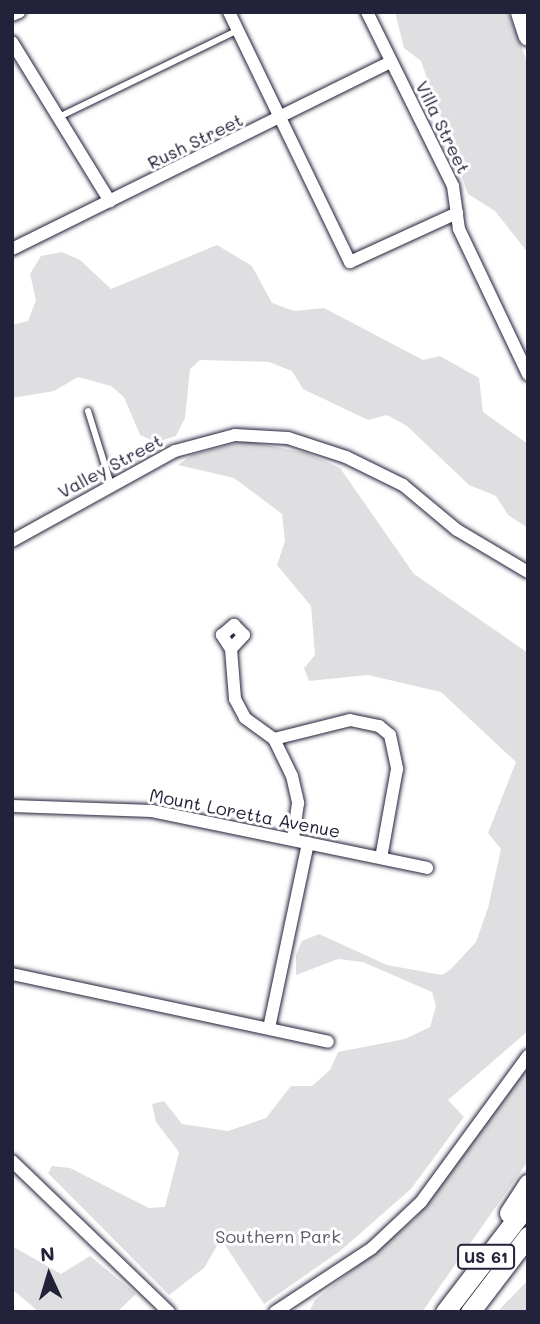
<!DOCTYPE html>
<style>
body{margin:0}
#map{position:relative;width:540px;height:1324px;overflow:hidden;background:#fff;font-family:Mali,sans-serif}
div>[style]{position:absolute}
.green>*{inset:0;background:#dfdfe2}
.roads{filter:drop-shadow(0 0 2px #22223b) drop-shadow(0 0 2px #22223b)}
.service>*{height:6px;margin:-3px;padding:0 3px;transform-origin:3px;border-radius:3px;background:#fff}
.minor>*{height:12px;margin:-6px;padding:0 6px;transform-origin:6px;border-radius:6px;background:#fff}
.trunk>*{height:19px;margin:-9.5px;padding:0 9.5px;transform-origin:9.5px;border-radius:9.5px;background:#fff}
span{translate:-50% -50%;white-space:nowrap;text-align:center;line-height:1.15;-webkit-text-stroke:6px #fff;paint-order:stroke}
.shield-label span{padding:2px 5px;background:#fff;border:2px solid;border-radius:5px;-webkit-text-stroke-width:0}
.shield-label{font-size:16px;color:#22223b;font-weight:700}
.street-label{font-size:18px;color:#22223b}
.park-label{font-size:18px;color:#5b5b6d}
.frame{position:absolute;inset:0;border:14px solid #22223b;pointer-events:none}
.north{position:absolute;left:14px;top:1240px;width:70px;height:70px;-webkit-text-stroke:5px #fff;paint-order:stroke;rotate:356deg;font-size:19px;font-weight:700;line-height:28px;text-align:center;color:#22223b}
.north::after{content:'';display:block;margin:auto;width:24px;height:32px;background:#22223b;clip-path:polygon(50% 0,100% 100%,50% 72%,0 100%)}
</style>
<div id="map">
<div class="green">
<i style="clip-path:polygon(395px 12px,508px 12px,528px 64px,528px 253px,495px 211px,468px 194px,421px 61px,404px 48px)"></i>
<i style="clip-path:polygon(217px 245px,252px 266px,272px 303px,294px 311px,324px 308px,423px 360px,440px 356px,479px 378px,483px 412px,528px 444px,528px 528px,508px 515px,496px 496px,469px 485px,407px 426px,387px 415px,368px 420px,303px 389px,292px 371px,269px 362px,200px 360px,190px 369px,185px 418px,176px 436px,156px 442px,140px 435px,124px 397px,111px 386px,78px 377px,54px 391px,12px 398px,12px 325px,28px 321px,36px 300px,30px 274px,41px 256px,62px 252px,80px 260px,111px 289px)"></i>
<i style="clip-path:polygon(244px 441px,307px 453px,340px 468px,414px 574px,528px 653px,528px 1031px,448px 1100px,464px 1117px,411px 1189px,340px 1251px,264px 1304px,221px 1239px,204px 1268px,169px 1295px,48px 1173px,52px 1166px,70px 1168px,149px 1208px,165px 1207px,179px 1152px,156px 1122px,152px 1104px,164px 1101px,182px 1124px,228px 1131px,266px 1118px,291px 1086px,312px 1086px,330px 1070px,338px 1052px,405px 1039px,430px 1027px,436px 1006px,432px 992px,363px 962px,338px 959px,296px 975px,296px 955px,302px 941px,319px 934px,387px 965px,442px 975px,450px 970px,476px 942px,488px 908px,501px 849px,488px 833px,516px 762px,441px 692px,368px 675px,309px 681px,304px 668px,315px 655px,311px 606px,277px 565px,285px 541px,282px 514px,234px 478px,178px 465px,192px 455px)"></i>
<i style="clip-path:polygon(528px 1067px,528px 1161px,422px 1312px,309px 1312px,315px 1300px,414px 1220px)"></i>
<i style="clip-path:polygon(12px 1246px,61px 1274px,90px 1256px,136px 1294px,117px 1312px,39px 1312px,12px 1289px)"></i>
<i style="clip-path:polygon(528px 1280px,528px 1312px,497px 1312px)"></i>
</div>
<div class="roads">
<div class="service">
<i style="left:59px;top:117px;width:199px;rotate:-25.9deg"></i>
<i style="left:88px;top:411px;width:77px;rotate:72.7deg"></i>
</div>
<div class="minor">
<i style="left:229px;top:12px;width:278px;rotate:64.2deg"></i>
<i style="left:350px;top:262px;width:118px;rotate:-24.6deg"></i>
<i style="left:367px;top:12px;width:194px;rotate:63.7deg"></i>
<i style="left:453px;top:186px;width:43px;rotate:82.1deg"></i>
<i style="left:459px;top:229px;width:161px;rotate:64.6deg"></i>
<i style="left:12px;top:15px;width:8px;rotate:-23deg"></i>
<i style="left:12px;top:42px;width:187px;rotate:58.4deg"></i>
<i style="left:12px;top:249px;width:423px;rotate:-26.3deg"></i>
<i style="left:12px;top:541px;width:186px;rotate:-28.9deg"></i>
<i style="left:175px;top:451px;width:62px;rotate:-14.9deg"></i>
<i style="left:235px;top:435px;width:53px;rotate:3.2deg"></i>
<i style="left:288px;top:438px;width:61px;rotate:18.1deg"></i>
<i style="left:346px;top:457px;width:64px;rotate:26.2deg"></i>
<i style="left:403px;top:485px;width:70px;rotate:39.8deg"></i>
<i style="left:457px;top:530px;width:82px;rotate:30.6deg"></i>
<i style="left:231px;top:649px;width:17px;rotate:-123deg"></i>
<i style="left:222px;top:635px;width:16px;rotate:-40deg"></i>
<i style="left:234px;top:625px;width:14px;rotate:45deg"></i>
<i style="left:244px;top:635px;width:19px;rotate:133deg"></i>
<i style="left:231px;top:649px;width:50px;rotate:85.4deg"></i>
<i style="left:235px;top:699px;width:21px;rotate:62deg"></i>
<i style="left:245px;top:718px;width:36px;rotate:36deg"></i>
<i style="left:274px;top:739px;width:41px;rotate:64.1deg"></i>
<i style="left:292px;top:776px;width:28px;rotate:77deg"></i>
<i style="left:298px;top:803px;width:37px;rotate:98deg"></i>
<i style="left:274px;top:739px;width:78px;rotate:-14deg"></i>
<i style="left:350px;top:720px;width:30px;rotate:12deg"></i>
<i style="left:379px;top:726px;width:14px;rotate:39deg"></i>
<i style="left:390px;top:735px;width:35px;rotate:78deg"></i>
<i style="left:397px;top:769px;width:90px;rotate:100.2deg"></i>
<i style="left:12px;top:806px;width:140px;rotate:2deg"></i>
<i style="left:152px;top:811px;width:281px;rotate:11.7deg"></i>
<i style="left:12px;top:974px;width:323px;rotate:12.1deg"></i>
<i style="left:269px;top:1028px;width:189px;rotate:-78.1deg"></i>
<i style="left:12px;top:1161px;width:218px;rotate:43.9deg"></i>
<i style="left:275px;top:1312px;width:116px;rotate:-33.4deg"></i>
<i style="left:372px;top:1248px;width:67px;rotate:-43.2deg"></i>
<i style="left:421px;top:1202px;width:181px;rotate:-53.8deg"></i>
</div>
<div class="trunk">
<i style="left:520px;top:12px;width:25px;rotate:72deg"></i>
<i style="left:509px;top:1213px;width:35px;rotate:-57deg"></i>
<i style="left:445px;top:1312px;width:136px;rotate:-52.5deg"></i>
<i style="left:470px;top:1312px;width:96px;rotate:-52.7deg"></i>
</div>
</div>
<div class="shield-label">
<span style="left:486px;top:1257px">US 61</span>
</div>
<div class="street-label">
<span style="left:443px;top:127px;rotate:64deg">Villa Street</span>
<span style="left:195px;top:141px;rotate:-26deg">Rush Street</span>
<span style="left:110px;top:466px;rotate:-28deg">Valley Street</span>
<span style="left:245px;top:813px;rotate:11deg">Mount Loretta Avenue</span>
</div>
<div class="park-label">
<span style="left:278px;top:1236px">Southern Park</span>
</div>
<div class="frame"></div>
<div class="north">N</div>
</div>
